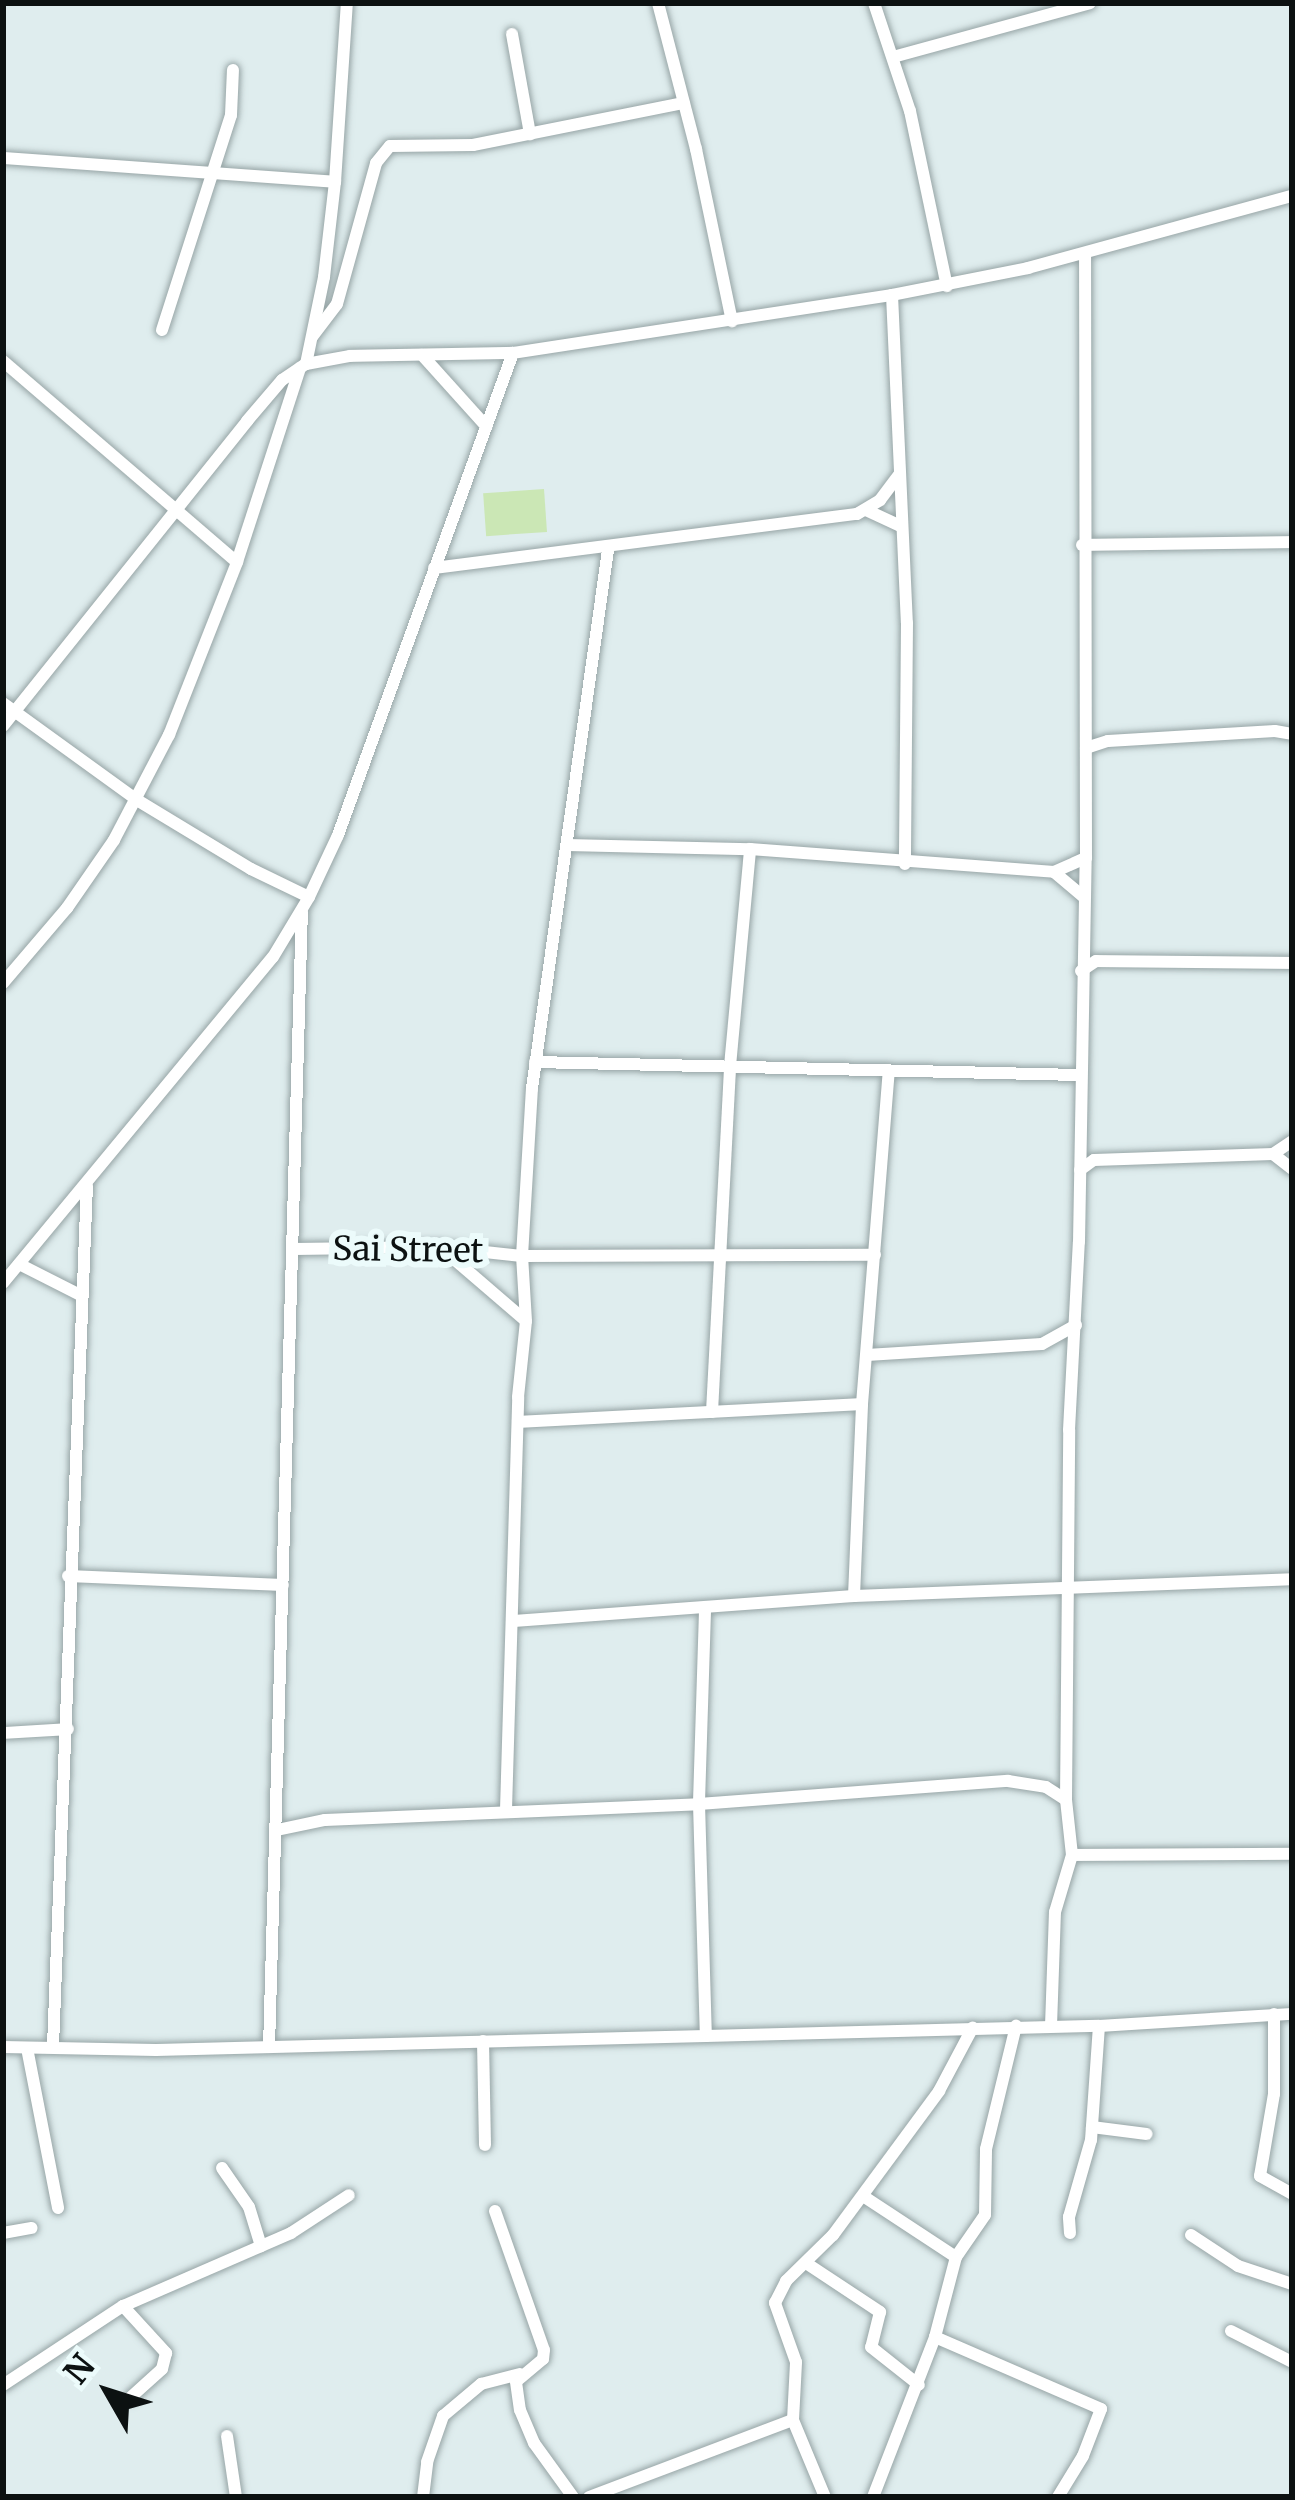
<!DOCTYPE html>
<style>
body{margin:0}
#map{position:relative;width:1295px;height:2500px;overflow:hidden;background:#dfedee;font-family:Merriweather,serif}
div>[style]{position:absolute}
.green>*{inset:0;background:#cbe7b5;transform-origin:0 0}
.roads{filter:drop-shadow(0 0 3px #97a5a6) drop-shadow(0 0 3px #97a5a6)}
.street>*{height:12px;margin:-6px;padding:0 6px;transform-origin:6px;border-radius:6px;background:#fff}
span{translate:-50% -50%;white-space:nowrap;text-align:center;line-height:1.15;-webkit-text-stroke:12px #ecfbfb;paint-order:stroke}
.street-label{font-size:33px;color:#0c1111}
.frame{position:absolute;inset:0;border:6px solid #0c1111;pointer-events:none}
.north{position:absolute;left:48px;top:2332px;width:120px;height:120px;-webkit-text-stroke:9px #ecfbfb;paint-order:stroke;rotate:309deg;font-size:33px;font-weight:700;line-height:48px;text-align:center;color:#0c1111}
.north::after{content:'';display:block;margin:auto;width:42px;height:54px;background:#0c1111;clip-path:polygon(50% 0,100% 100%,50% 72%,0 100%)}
</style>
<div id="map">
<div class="green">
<i style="left:544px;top:489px;width:43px;height:61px;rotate:86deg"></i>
</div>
<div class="roads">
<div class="street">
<i style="left:658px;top:3px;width:151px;rotate:75.4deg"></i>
<i style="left:696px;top:149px;width:176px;rotate:78.2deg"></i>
<i style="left:874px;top:3px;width:114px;rotate:71.6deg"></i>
<i style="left:910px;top:111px;width:179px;rotate:78.1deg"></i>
<i style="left:512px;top:34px;width:102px;rotate:79.8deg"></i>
<i style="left:893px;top:57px;width:204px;rotate:-15.3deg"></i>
<i style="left:3px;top:158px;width:333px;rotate:4.1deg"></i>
<i style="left:892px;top:295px;width:328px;rotate:87.4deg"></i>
<i style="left:907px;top:623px;width:241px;rotate:90.5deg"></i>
<i style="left:162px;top:330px;width:226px;rotate:-72.2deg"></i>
<i style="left:231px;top:115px;width:45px;rotate:-87.5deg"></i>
<i style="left:312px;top:337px;width:41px;rotate:-52.9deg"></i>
<i style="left:337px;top:304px;width:146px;rotate:-74.5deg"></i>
<i style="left:376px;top:163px;width:22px;rotate:-51deg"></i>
<i style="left:390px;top:146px;width:83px;rotate:-0.7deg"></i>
<i style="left:473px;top:145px;width:215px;rotate:-11.3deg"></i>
<i style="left:422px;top:355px;width:96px;rotate:48deg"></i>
<i style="left:3px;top:361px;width:308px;rotate:40.7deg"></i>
<i style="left:306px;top:364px;width:89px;rotate:-78.3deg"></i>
<i style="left:324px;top:277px;width:96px;rotate:-83.4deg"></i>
<i style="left:335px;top:182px;width:179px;rotate:-86.2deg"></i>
<i style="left:866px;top:510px;width:38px;rotate:25deg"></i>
<i style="left:1082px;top:545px;width:210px;rotate:-0.8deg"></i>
<i style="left:434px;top:568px;width:426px;rotate:-7.3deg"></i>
<i style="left:857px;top:514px;width:27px;rotate:-31deg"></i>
<i style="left:880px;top:500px;width:31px;rotate:-53deg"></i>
<i style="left:3px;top:703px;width:165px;rotate:35.9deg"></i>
<i style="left:137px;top:800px;width:133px;rotate:31.2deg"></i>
<i style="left:251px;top:869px;width:64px;rotate:25.8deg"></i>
<i style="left:3px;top:726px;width:391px;rotate:-51.3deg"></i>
<i style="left:247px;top:421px;width:54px;rotate:-49.5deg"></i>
<i style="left:282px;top:380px;width:29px;rotate:-34deg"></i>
<i style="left:306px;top:364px;width:45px;rotate:-10.3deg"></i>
<i style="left:350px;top:356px;width:163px;rotate:-1.1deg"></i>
<i style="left:513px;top:353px;width:383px;rotate:-8.7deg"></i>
<i style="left:892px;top:295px;width:139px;rotate:-11.2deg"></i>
<i style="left:1028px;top:268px;width:274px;rotate:-15.3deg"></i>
<i style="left:1086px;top:748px;width:23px;rotate:-18deg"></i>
<i style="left:1108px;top:741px;width:167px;rotate:-3.4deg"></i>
<i style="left:1275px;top:731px;width:17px;rotate:10deg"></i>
<i style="left:567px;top:845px;width:183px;rotate:1.3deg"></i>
<i style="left:750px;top:849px;width:305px;rotate:4.3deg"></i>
<i style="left:1054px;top:872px;width:35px;rotate:-24deg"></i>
<i style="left:1054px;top:872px;width:39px;rotate:40deg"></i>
<i style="left:1081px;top:971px;width:18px;rotate:-34deg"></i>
<i style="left:1096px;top:961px;width:196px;rotate:0.6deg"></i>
<i style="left:3px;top:983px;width:99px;rotate:-49.5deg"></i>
<i style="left:67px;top:908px;width:83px;rotate:-55.3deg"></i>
<i style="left:114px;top:840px;width:119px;rotate:-62.4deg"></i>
<i style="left:169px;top:735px;width:186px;rotate:-68.5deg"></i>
<i style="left:237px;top:562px;width:204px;rotate:-72deg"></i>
<i style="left:535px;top:1062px;width:544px;rotate:1.37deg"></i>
<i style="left:1273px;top:1154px;width:24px;rotate:38deg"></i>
<i style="left:1080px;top:1170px;width:17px;rotate:-36deg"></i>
<i style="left:1094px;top:1160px;width:179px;rotate:-1.9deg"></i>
<i style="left:1273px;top:1154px;width:23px;rotate:-34deg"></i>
<i style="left:440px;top:1247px;width:112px;rotate:40.7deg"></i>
<i style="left:294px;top:1249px;width:145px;rotate:-0.8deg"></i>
<i style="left:439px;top:1247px;width:83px;rotate:6.2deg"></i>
<i style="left:522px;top:1256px;width:353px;rotate:-0.2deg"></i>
<i style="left:19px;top:1264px;width:68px;rotate:26.9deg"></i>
<i style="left:3px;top:1283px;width:423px;rotate:-50.4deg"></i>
<i style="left:273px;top:957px;width:70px;rotate:-59deg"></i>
<i style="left:309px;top:897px;width:68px;rotate:-64.9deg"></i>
<i style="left:338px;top:835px;width:513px;rotate:-70.05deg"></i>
<i style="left:867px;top:1355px;width:175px;rotate:-3.6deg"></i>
<i style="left:1042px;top:1344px;width:39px;rotate:-29deg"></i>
<i style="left:712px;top:1412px;width:346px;rotate:-87deg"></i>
<i style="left:730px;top:1066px;width:218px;rotate:-84.7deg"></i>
<i style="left:518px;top:1422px;width:344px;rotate:-3deg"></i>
<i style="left:68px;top:1576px;width:215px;rotate:2.4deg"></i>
<i style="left:854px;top:1596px;width:192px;rotate:-87.6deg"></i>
<i style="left:862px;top:1404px;width:334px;rotate:-85.4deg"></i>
<i style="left:705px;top:1611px;width:193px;rotate:91.8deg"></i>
<i style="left:699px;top:1804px;width:232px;rotate:88.3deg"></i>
<i style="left:513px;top:1621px;width:342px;rotate:-4.2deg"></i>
<i style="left:854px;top:1596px;width:438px;rotate:-2.2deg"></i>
<i style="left:3px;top:1733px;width:65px;rotate:-3.5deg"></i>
<i style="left:506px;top:1810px;width:413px;rotate:-88.3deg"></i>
<i style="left:518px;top:1397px;width:76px;rotate:-84deg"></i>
<i style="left:526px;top:1321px;width:65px;rotate:-93.5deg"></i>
<i style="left:522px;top:1256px;width:168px;rotate:-86.6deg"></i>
<i style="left:532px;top:1088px;width:543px;rotate:-81.96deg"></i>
<i style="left:277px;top:1830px;width:49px;rotate:-11.8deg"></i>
<i style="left:325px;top:1820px;width:374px;rotate:-2.4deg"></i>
<i style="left:699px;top:1804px;width:310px;rotate:-4.3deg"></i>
<i style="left:1008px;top:1781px;width:38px;rotate:9deg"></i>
<i style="left:1046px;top:1787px;width:24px;rotate:33deg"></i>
<i style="left:1072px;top:1855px;width:220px;rotate:-0.3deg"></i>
<i style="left:1274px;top:2014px;width:80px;rotate:90deg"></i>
<i style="left:1274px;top:2094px;width:83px;rotate:99.7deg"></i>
<i style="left:1260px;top:2176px;width:37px;rotate:29deg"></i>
<i style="left:1051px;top:2026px;width:114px;rotate:-88deg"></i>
<i style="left:1055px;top:1912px;width:59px;rotate:-73.4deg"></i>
<i style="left:1072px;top:1855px;width:55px;rotate:-96.2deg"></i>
<i style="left:1066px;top:1800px;width:370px;rotate:-89.5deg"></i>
<i style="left:1069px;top:1430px;width:188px;rotate:-87deg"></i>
<i style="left:1079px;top:1242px;width:384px;rotate:-89deg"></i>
<i style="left:1086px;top:858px;width:605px;rotate:-90.09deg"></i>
<i style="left:483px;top:2041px;width:104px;rotate:88.9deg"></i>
<i style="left:53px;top:2046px;width:861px;rotate:-87.74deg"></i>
<i style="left:3px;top:2047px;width:153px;rotate:1.1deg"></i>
<i style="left:156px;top:2050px;width:550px;rotate:-1.46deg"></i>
<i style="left:706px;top:2036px;width:393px;rotate:-1.5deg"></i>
<i style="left:1099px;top:2026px;width:193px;rotate:-3.6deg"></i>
<i style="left:269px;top:2047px;width:1136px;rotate:-88.34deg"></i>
<i style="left:27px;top:2048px;width:163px;rotate:79deg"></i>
<i style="left:1092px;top:2127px;width:55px;rotate:7.3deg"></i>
<i style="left:222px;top:2168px;width:47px;rotate:55.3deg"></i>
<i style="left:249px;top:2207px;width:41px;rotate:72.9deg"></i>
<i style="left:863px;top:2196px;width:111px;rotate:33.3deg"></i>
<i style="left:495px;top:2211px;width:147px;rotate:70.6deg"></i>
<i style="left:544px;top:2350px;width:9px;rotate:96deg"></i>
<i style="left:543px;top:2359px;width:35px;rotate:140deg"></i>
<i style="left:516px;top:2382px;width:28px;rotate:82deg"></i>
<i style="left:520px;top:2410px;width:36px;rotate:67deg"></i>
<i style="left:534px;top:2443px;width:67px;rotate:54.2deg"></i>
<i style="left:3px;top:2233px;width:29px;rotate:-10deg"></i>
<i style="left:1070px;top:2233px;width:16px;rotate:-94deg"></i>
<i style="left:1069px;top:2217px;width:80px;rotate:-74.1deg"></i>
<i style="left:1091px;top:2140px;width:114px;rotate:-86deg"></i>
<i style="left:1191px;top:2235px;width:56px;rotate:33.4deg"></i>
<i style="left:1238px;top:2266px;width:57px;rotate:18.4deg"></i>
<i style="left:806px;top:2263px;width:89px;rotate:33.5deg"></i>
<i style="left:880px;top:2312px;width:36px;rotate:104deg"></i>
<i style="left:871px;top:2347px;width:61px;rotate:38.4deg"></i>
<i style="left:123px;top:2306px;width:64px;rotate:47.5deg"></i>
<i style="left:166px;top:2353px;width:16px;rotate:104deg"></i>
<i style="left:162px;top:2369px;width:42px;rotate:137.9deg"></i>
<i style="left:1231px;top:2331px;width:68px;rotate:26.9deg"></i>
<i style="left:935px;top:2337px;width:181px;rotate:23.4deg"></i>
<i style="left:1101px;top:2409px;width:50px;rotate:111deg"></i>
<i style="left:1083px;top:2456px;width:48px;rotate:121.4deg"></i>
<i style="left:3px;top:2385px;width:144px;rotate:-33.4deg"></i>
<i style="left:123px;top:2306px;width:183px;rotate:-23.5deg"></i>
<i style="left:291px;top:2233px;width:69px;rotate:-33.2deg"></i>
<i style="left:227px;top:2436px;width:62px;rotate:81.6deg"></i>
<i style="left:423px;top:2497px;width:35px;rotate:-83deg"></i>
<i style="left:427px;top:2462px;width:49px;rotate:-70.8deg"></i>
<i style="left:443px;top:2416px;width:50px;rotate:-40.1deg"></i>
<i style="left:481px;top:2384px;width:40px;rotate:-14.4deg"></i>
<i style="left:589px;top:2497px;width:218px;rotate:-20.7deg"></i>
<i style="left:825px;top:2497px;width:83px;rotate:-112.6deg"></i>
<i style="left:793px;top:2420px;width:58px;rotate:-87deg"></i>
<i style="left:796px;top:2362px;width:63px;rotate:-109.6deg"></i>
<i style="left:775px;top:2303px;width:25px;rotate:-63deg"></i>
<i style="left:786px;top:2281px;width:66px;rotate:-44.4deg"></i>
<i style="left:833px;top:2235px;width:179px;rotate:-53.6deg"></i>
<i style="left:939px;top:2091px;width:72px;rotate:-62deg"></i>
<i style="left:873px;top:2497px;width:172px;rotate:-68.8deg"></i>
<i style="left:935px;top:2337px;width:83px;rotate:-75.3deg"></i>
<i style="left:956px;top:2257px;width:51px;rotate:-55.4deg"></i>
<i style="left:985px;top:2215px;width:66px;rotate:-89.1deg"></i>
<i style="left:986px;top:2149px;width:127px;rotate:-76.3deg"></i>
</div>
</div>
<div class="street-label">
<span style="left:408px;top:1250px;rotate:1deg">Sai Street</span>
</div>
<div class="frame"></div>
<div class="north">N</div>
</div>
